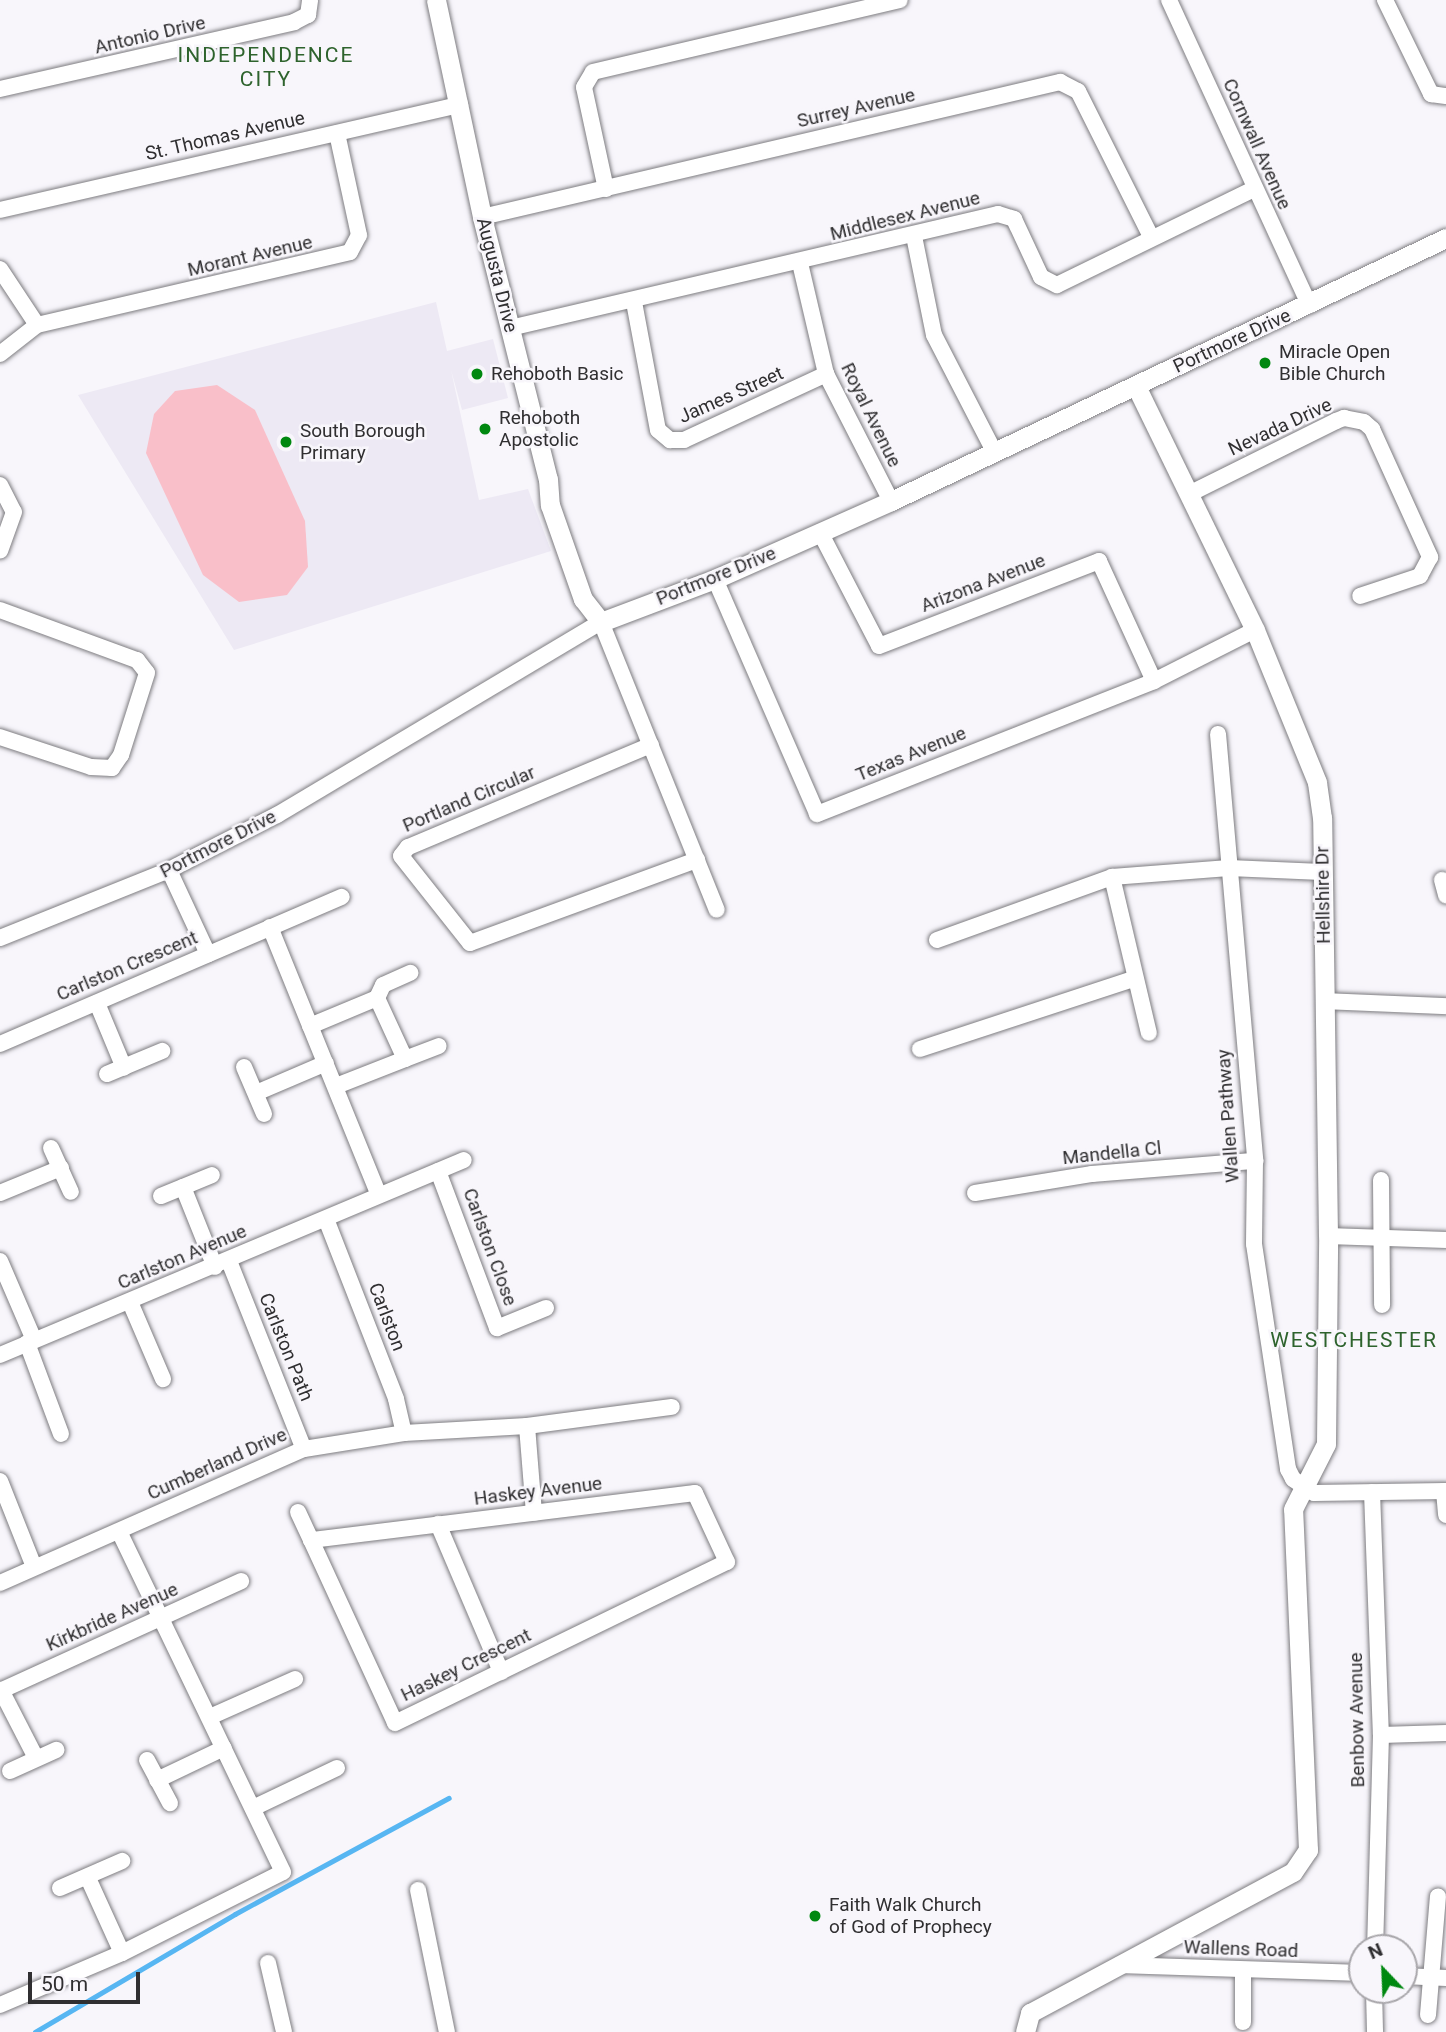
<!DOCTYPE html>
<style>
body{margin:0}
#map{position:relative;width:1446px;height:2032px;overflow:hidden;background:#f8f6fb;font-family:Roboto,sans-serif}
div>[style]{position:absolute}
.built>*{inset:0;background:#ede9f4}
.green>*{inset:0;background:#f9bfc9}
.stream>*{height:4.5px;margin:-2.25px;padding:0 2.25px;transform-origin:2.25px;border-radius:2.25px;background:#57b6f2}
.roads{filter:drop-shadow(0 0 2px #7d7c80) drop-shadow(0 0 2px #7d7c80)}
.minor>*{height:16px;margin:-8px;padding:0 8px;transform-origin:8px;border-radius:8px;background:#fff}
.tertiary>*{height:19px;margin:-9.5px;padding:0 9.5px;transform-origin:9.5px;border-radius:9.5px;background:#fff}
.dots>*{width:19px;height:19px;translate:-50% -50%;box-sizing:border-box;border:4px solid #f8f6fb;border-radius:50%}
span{translate:-50% -50%;white-space:nowrap;text-align:center;line-height:1.15;-webkit-text-stroke:5px #f8f6fb;paint-order:stroke}
.street-label{font-size:19px;color:#302f31}
.poi-label{font-size:19px;color:#302f31}
.left{translate:0 -50%;text-align:left}
.neighbourhood-label{font-size:21px;color:#2e632d;letter-spacing:2px}
.north{position:absolute;left:1348px;top:1934px;width:70px;height:70px;box-sizing:border-box;background:#f8f6fb;border:2px solid #a8a6aa;border-radius:50%;rotate:337deg;font-size:19px;font-weight:700;line-height:28px;text-align:center;color:#302f31}
.north::after{content:'';display:block;margin:auto;width:24px;height:32px;background:#008810;clip-path:polygon(50% 0,100% 100%,50% 72%,0 100%)}
.scale{position:absolute;left:28px;top:1972px;width:112px;height:32px;box-sizing:border-box;border:4px solid #302f31;border-top:0;padding-left:9px;font-size:21px;line-height:24px;white-space:nowrap;color:#302f31;-webkit-text-stroke:5px #f8f6fb;paint-order:stroke}
</style>
<div id="map">
<div class="built">
<i style="clip-path:polygon(436px 302px,447px 351px,493px 339px,508px 398px,462px 410px,451px 370px,479px 500px,528px 489px,551px 551px,234px 650px,78px 395px)"></i>
</div>
<div class="green">
<i style="clip-path:polygon(217px 385px,255px 410px,305px 521px,308px 567px,287px 595px,239px 602px,203px 575px,146px 453px,154px 414px,175px 391px)"></i>
</div>
<div class="stream">
<i style="left:35px;top:2032px;width:232px;rotate:-30.5deg"></i>
<i style="left:235px;top:1914px;width:243px;rotate:-28.5deg"></i>
</div>
<div class="roads">
<div class="minor">
<i style="left:1169px;top:0;width:336px;rotate:65.3deg"></i>
<i style="left:1385px;top:0;width:105px;rotate:63.9deg"></i>
<i style="left:1431px;top:94px;width:15px;rotate:8deg"></i>
<i style="left:0;top:89px;width:302px;rotate:-12.8deg"></i>
<i style="left:294px;top:22px;width:16px;rotate:-27deg"></i>
<i style="left:308px;top:15px;width:15px;rotate:-82deg"></i>
<i style="left:606px;top:189px;width:104px;rotate:-102.2deg"></i>
<i style="left:584px;top:87px;width:17px;rotate:-59deg"></i>
<i style="left:593px;top:72px;width:315px;rotate:-13.2deg"></i>
<i style="left:0;top:210px;width:472px;rotate:-12.9deg"></i>
<i style="left:482px;top:217px;width:594px;rotate:-13.15deg"></i>
<i style="left:1060px;top:82px;width:20px;rotate:27deg"></i>
<i style="left:1078px;top:91px;width:163px;rotate:63.4deg"></i>
<i style="left:914px;top:236px;width:101px;rotate:78.6deg"></i>
<i style="left:934px;top:335px;width:133px;rotate:62.7deg"></i>
<i style="left:800px;top:263px;width:114px;rotate:76.8deg"></i>
<i style="left:826px;top:374px;width:143px;rotate:62.9deg"></i>
<i style="left:0;top:269px;width:67px;rotate:56.5deg"></i>
<i style="left:634px;top:302px;width:130px;rotate:79.4deg"></i>
<i style="left:658px;top:430px;width:16px;rotate:40deg"></i>
<i style="left:670px;top:440px;width:14px"></i>
<i style="left:684px;top:440px;width:157px;rotate:-24.9deg"></i>
<i style="left:510px;top:328px;width:501px;rotate:-13.15deg"></i>
<i style="left:998px;top:214px;width:17px;rotate:17deg"></i>
<i style="left:1014px;top:219px;width:64px;rotate:65deg"></i>
<i style="left:1041px;top:277px;width:18px;rotate:27deg"></i>
<i style="left:1057px;top:285px;width:219px;rotate:-26deg"></i>
<i style="left:0;top:354px;width:47px;rotate:-38.1deg"></i>
<i style="left:37px;top:325px;width:321px;rotate:-13.1deg"></i>
<i style="left:350px;top:252px;width:19px;rotate:-62deg"></i>
<i style="left:359px;top:235px;width:104px;rotate:-102.2deg"></i>
<i style="left:0;top:485px;width:30px;rotate:63deg"></i>
<i style="left:14px;top:512px;width:41px;rotate:109.7deg"></i>
<i style="left:1191px;top:493px;width:162px;rotate:-26.4deg"></i>
<i style="left:1336px;top:421px;width:9px;rotate:-21deg"></i>
<i style="left:1344px;top:418px;width:20px;rotate:11deg"></i>
<i style="left:1364px;top:422px;width:11px;rotate:41deg"></i>
<i style="left:1372px;top:429px;width:141px;rotate:65.6deg"></i>
<i style="left:1430px;top:557px;width:21px;rotate:118deg"></i>
<i style="left:1420px;top:576px;width:63px;rotate:161.6deg"></i>
<i style="left:820px;top:532px;width:128px;rotate:62.6deg"></i>
<i style="left:879px;top:646px;width:236px;rotate:-21.1deg"></i>
<i style="left:1099px;top:561px;width:132px;rotate:65.4deg"></i>
<i style="left:715px;top:579px;width:256px;rotate:66.5deg"></i>
<i style="left:817px;top:814px;width:362px;rotate:-21.5deg"></i>
<i style="left:1154px;top:681px;width:113px;rotate:-26.8deg"></i>
<i style="left:0;top:610px;width:146px;rotate:20.1deg"></i>
<i style="left:137px;top:660px;width:16px;rotate:52deg"></i>
<i style="left:147px;top:673px;width:86px;rotate:107.6deg"></i>
<i style="left:121px;top:755px;width:16px;rotate:125deg"></i>
<i style="left:112px;top:768px;width:21px;rotate:-177deg"></i>
<i style="left:91px;top:767px;width:96px;rotate:-161.8deg"></i>
<i style="left:1218px;top:734px;width:429px;rotate:85deg"></i>
<i style="left:1255px;top:1161px;width:83px;rotate:90.7deg"></i>
<i style="left:1254px;top:1244px;width:228px;rotate:81.4deg"></i>
<i style="left:1288px;top:1469px;width:11px;rotate:63deg"></i>
<i style="left:1293px;top:1479px;width:25px;rotate:34deg"></i>
<i style="left:1314px;top:1493px;width:132px;rotate:-0.9deg"></i>
<i style="left:651px;top:745px;width:264px;rotate:157.2deg"></i>
<i style="left:408px;top:847px;width:11px;rotate:128deg"></i>
<i style="left:401px;top:856px;width:111px;rotate:51.6deg"></i>
<i style="left:470px;top:943px;width:242px;rotate:-20.1deg"></i>
<i style="left:169px;top:870px;width:93px;rotate:65.1deg"></i>
<i style="left:1112px;top:877px;width:160px;rotate:76.7deg"></i>
<i style="left:1442px;top:880px;width:16px;rotate:75deg"></i>
<i style="left:270px;top:927px;width:287px;rotate:67.9deg"></i>
<i style="left:0;top:938px;width:182px;rotate:-21.9deg"></i>
<i style="left:169px;top:870px;width:121px;rotate:-27deg"></i>
<i style="left:277px;top:815px;width:377px;rotate:-30.8deg"></i>
<i style="left:601px;top:622px;width:310px;rotate:68.1deg"></i>
<i style="left:937px;top:940px;width:186px;rotate:-19.8deg"></i>
<i style="left:1112px;top:877px;width:117px;rotate:-4.4deg"></i>
<i style="left:1229px;top:868px;width:93px;rotate:2.5deg"></i>
<i style="left:377px;top:998px;width:14px;rotate:-65deg"></i>
<i style="left:383px;top:985px;width:30px;rotate:-24deg"></i>
<i style="left:1325px;top:1001px;width:121px;rotate:2.4deg"></i>
<i style="left:97px;top:1003px;width:70px;rotate:67.4deg"></i>
<i style="left:310px;top:1026px;width:73px;rotate:-22.7deg"></i>
<i style="left:377px;top:998px;width:67px;rotate:65.3deg"></i>
<i style="left:405px;top:1059px;width:74px;rotate:158.6deg"></i>
<i style="left:0;top:1044px;width:372px;rotate:-23.3deg"></i>
<i style="left:920px;top:1049px;width:224px;rotate:-18.2deg"></i>
<i style="left:405px;top:1059px;width:36px;rotate:-21deg"></i>
<i style="left:244px;top:1067px;width:51px;rotate:66.9deg"></i>
<i style="left:107px;top:1074px;width:60px;rotate:-22.7deg"></i>
<i style="left:256px;top:1093px;width:76px;rotate:-23.2deg"></i>
<i style="left:51px;top:1148px;width:48px;rotate:65.6deg"></i>
<i style="left:438px;top:1171px;width:168px;rotate:69.4deg"></i>
<i style="left:497px;top:1328px;width:53px;rotate:-22.2deg"></i>
<i style="left:1381px;top:1180px;width:125px;rotate:89.5deg"></i>
<i style="left:183px;top:1187px;width:86px;rotate:68.2deg"></i>
<i style="left:0;top:1193px;width:66px;rotate:-22.3deg"></i>
<i style="left:975px;top:1193px;width:119px;rotate:-9.2deg"></i>
<i style="left:1092px;top:1174px;width:164px;rotate:-4.6deg"></i>
<i style="left:161px;top:1196px;width:55px;rotate:-22.4deg"></i>
<i style="left:326px;top:1219px;width:193px;rotate:68.7deg"></i>
<i style="left:396px;top:1399px;width:35px;rotate:77deg"></i>
<i style="left:1328px;top:1236px;width:118px;rotate:1.9deg"></i>
<i style="left:0;top:1261px;width:86px;rotate:66.7deg"></i>
<i style="left:229px;top:1261px;width:202px;rotate:68.3deg"></i>
<i style="left:130px;top:1302px;width:84px;rotate:66.8deg"></i>
<i style="left:27px;top:1343px;width:97px;rotate:69.5deg"></i>
<i style="left:0;top:1355px;width:503px;rotate:-22.8deg"></i>
<i style="left:527px;top:1426px;width:87px;rotate:85.4deg"></i>
<i style="left:0;top:1481px;width:92px;rotate:68.4deg"></i>
<i style="left:1444px;top:1491px;width:24px;rotate:85deg"></i>
<i style="left:1372px;top:1492px;width:243px;rotate:87.9deg"></i>
<i style="left:1381px;top:1735px;width:213px;rotate:91.6deg"></i>
<i style="left:298px;top:1512px;width:31px;rotate:65deg"></i>
<i style="left:311px;top:1540px;width:201px;rotate:65.3deg"></i>
<i style="left:395px;top:1723px;width:369px;rotate:-25.9deg"></i>
<i style="left:727px;top:1562px;width:76px;rotate:-114.9deg"></i>
<i style="left:695px;top:1493px;width:387px;rotate:173deg"></i>
<i style="left:438px;top:1524px;width:161px;rotate:66.9deg"></i>
<i style="left:0;top:1583px;width:332px;rotate:-23.8deg"></i>
<i style="left:304px;top:1449px;width:101px;rotate:-9.1deg"></i>
<i style="left:404px;top:1433px;width:123px;rotate:-3.3deg"></i>
<i style="left:527px;top:1426px;width:146px;rotate:-7.5deg"></i>
<i style="left:1px;top:1690px;width:76px;rotate:62.8deg"></i>
<i style="left:0;top:1691px;width:265px;rotate:-24.5deg"></i>
<i style="left:212px;top:1716px;width:91px;rotate:-24deg"></i>
<i style="left:1381px;top:1735px;width:65px;rotate:-1.8deg"></i>
<i style="left:147px;top:1760px;width:49px;rotate:61.9deg"></i>
<i style="left:10px;top:1771px;width:51px;rotate:-24.5deg"></i>
<i style="left:157px;top:1780px;width:74px;rotate:-25.5deg"></i>
<i style="left:253px;top:1808px;width:93px;rotate:-25.5deg"></i>
<i style="left:88px;top:1878px;width:82px;rotate:65.6deg"></i>
<i style="left:60px;top:1888px;width:68px;rotate:-23.5deg"></i>
<i style="left:418px;top:1890px;width:145px;rotate:78.5deg"></i>
<i style="left:268px;top:1963px;width:71px;rotate:76.9deg"></i>
<i style="left:1119px;top:1965px;width:243px;rotate:1.9deg"></i>
<i style="left:1404px;top:1976px;width:42px;rotate:2.7deg"></i>
<i style="left:1374px;top:1990px;width:42px;rotate:88.6deg"></i>
<i style="left:0;top:2005px;width:133px;rotate:-23.1deg"></i>
<i style="left:122px;top:1953px;width:180px;rotate:-26.7deg"></i>
<i style="left:283px;top:1872px;width:378px;rotate:-115.7deg"></i>
<i style="left:1428px;top:2015px;width:119px;rotate:-85.2deg"></i>
<i style="left:1243px;top:2022px;width:52px;rotate:-90deg"></i>
</div>
<div class="tertiary">
<i style="left:436px;top:0;width:222px;rotate:78deg"></i>
<i style="left:482px;top:217px;width:270px;rotate:75.9deg"></i>
<i style="left:548px;top:479px;width:26px;rotate:86deg"></i>
<i style="left:550px;top:505px;width:100px;rotate:70.7deg"></i>
<i style="left:583px;top:599px;width:29px;rotate:52deg"></i>
<i style="left:601px;top:622px;width:122px;rotate:-20.7deg"></i>
<i style="left:715px;top:579px;width:193px;rotate:-23.9deg"></i>
<i style="left:891px;top:501px;width:614px;rotate:-25.36deg"></i>
<i style="left:1025px;top:2032px;width:20px;rotate:-75deg"></i>
<i style="left:1030px;top:2013px;width:298px;rotate:-28.2deg"></i>
<i style="left:1293px;top:1872px;width:27px;rotate:-56deg"></i>
<i style="left:1308px;top:1850px;width:341px;rotate:-92.5deg"></i>
<i style="left:1293px;top:1509px;width:73px;rotate:-63.1deg"></i>
<i style="left:1326px;top:1444px;width:208px;rotate:-89.4deg"></i>
<i style="left:1328px;top:1236px;width:418px;rotate:-90.8deg"></i>
<i style="left:1322px;top:818px;width:36px;rotate:-98deg"></i>
<i style="left:1317px;top:782px;width:164px;rotate:-112.2deg"></i>
<i style="left:1255px;top:630px;width:271px;rotate:-116deg"></i>
</div>
</div>
<div class="dots">
<i style="left:1265px;top:363px;background:#008810"></i>
<i style="left:477px;top:374px;background:#008810"></i>
<i style="left:485px;top:429px;background:#008810"></i>
<i style="left:286px;top:442px;background:#008810"></i>
<i style="left:815px;top:1916px;background:#008810"></i>
</div>
<div class="street-label">
<span style="left:150px;top:35px;rotate:-13deg">Antonio Drive</span>
<span style="left:856px;top:108px;rotate:-13deg">Surrey Avenue</span>
<span style="left:225px;top:136px;rotate:-13deg">St. Thomas Avenue</span>
<span style="left:1257px;top:144px;rotate:66deg">Cornwall Avenue</span>
<span style="left:905px;top:216px;rotate:-14deg">Middlesex Avenue</span>
<span style="left:250px;top:256px;rotate:-13deg">Morant Avenue</span>
<span style="left:497px;top:275px;rotate:76deg">Augusta Drive</span>
<span style="left:1232px;top:341px;rotate:-25deg">Portmore Drive</span>
<span style="left:731px;top:395px;rotate:-24deg">James Street</span>
<span style="left:871px;top:415px;rotate:64deg">Royal Avenue</span>
<span style="left:1280px;top:427px;rotate:-25deg">Nevada Drive</span>
<span style="left:716px;top:576px;rotate:-22deg">Portmore Drive</span>
<span style="left:983px;top:583px;rotate:-21deg">Arizona Avenue</span>
<span style="left:911px;top:754px;rotate:-22deg">Texas Avenue</span>
<span style="left:469px;top:799px;rotate:-23deg">Portland Circular</span>
<span style="left:218px;top:844px;rotate:-27deg">Portmore Drive</span>
<span style="left:1323px;top:895px;rotate:-91deg">Hellshire Dr</span>
<span style="left:127px;top:966px;rotate:-23deg">Carlston Crescent</span>
<span style="left:1228px;top:1116px;rotate:-94deg">Wallen Pathway</span>
<span style="left:1112px;top:1153px;rotate:-6deg">Mandella Cl</span>
<span style="left:490px;top:1247px;rotate:70deg">Carlston Close</span>
<span style="left:182px;top:1257px;rotate:-23deg">Carlston Avenue</span>
<span style="left:387px;top:1317px;rotate:69deg">Carlston</span>
<span style="left:286px;top:1347px;rotate:68deg">Carlston Path</span>
<span style="left:217px;top:1464px;rotate:-24deg">Cumberland Drive</span>
<span style="left:538px;top:1491px;rotate:-7deg">Haskey Avenue</span>
<span style="left:112px;top:1617px;rotate:-24deg">Kirkbride Avenue</span>
<span style="left:466px;top:1665px;rotate:-26deg">Haskey Crescent</span>
<span style="left:1357px;top:1720px;rotate:-91deg">Benbow Avenue</span>
<span style="left:1241px;top:1949px;rotate:2deg">Wallens Road</span>
</div>
<div class="poi-label">
<span class="left" style="left:1279px;top:363px">Miracle Open<br>Bible Church</span>
<span class="left" style="left:491px;top:374px">Rehoboth Basic</span>
<span class="left" style="left:499px;top:429px">Rehoboth<br>Apostolic</span>
<span class="left" style="left:300px;top:442px">South Borough<br>Primary</span>
<span class="left" style="left:829px;top:1916px">Faith Walk Church<br>of God of Prophecy</span>
</div>
<div class="neighbourhood-label">
<span style="left:266px;top:67px">INDEPENDENCE<br>CITY</span>
<span style="left:1354px;top:1340px">WESTCHESTER</span>
</div>
<div class="north">N</div>
<div class="scale">50 m</div>
</div>
